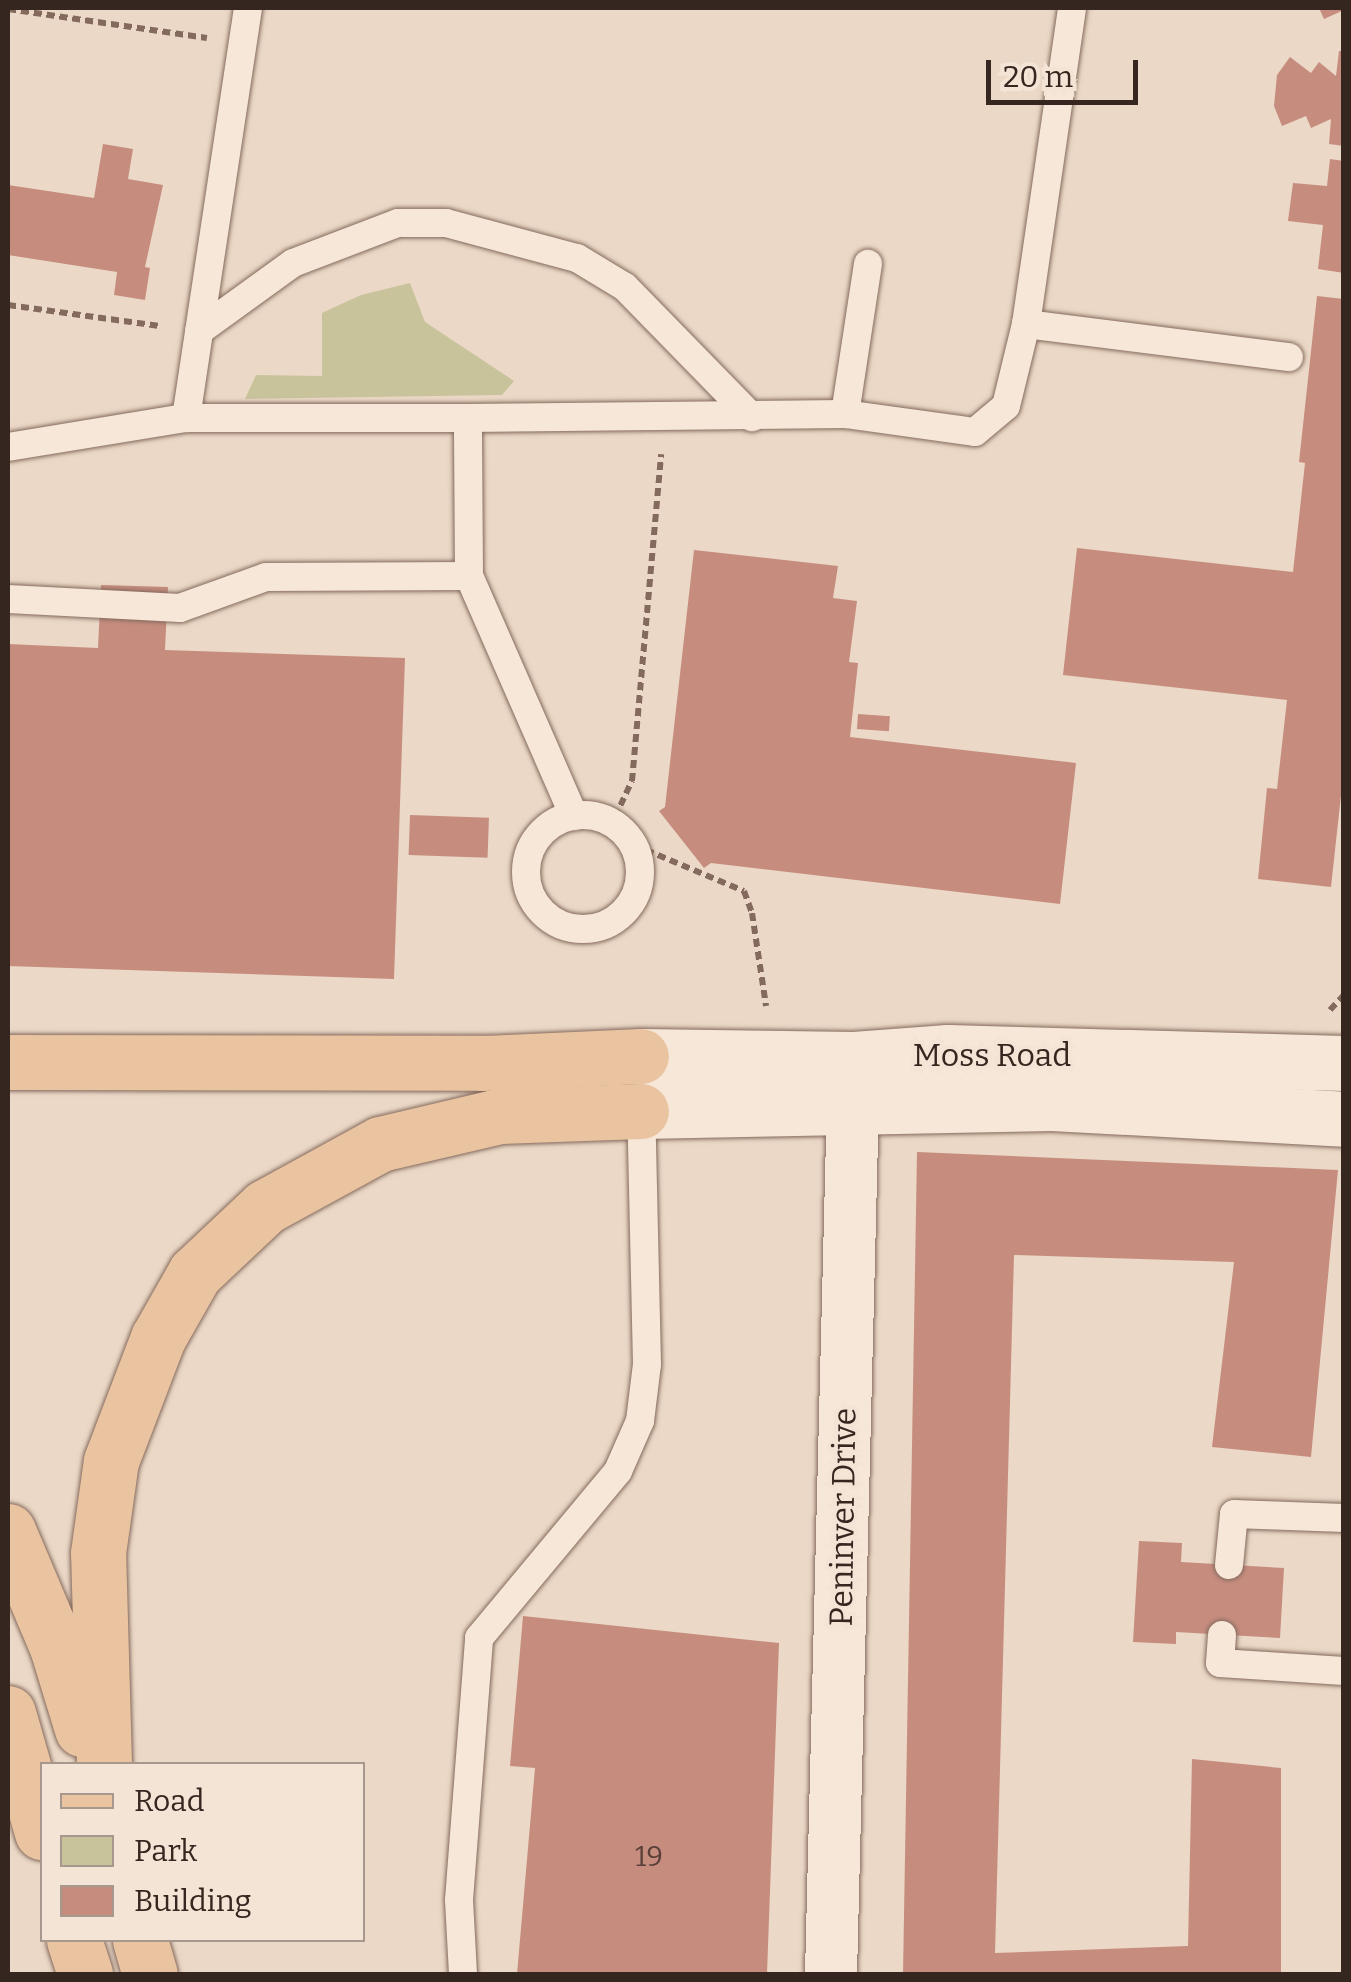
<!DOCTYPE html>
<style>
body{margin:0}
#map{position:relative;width:1351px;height:1982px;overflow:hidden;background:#ebd8c6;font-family:Bitter,serif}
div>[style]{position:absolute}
.green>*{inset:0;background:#c8c39b}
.building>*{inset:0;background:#c68d7f;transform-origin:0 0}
.path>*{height:6px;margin-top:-3px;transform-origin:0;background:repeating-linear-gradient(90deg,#846a5d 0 8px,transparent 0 13px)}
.roads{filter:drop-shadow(0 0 2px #846a5d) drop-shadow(0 0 2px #846a5d)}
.service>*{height:28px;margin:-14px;padding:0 14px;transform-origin:14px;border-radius:14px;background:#f6e7d8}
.service>.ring{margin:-14px;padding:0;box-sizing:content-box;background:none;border:28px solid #f6e7d8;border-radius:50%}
.minor>*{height:52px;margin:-26px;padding:0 26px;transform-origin:26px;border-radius:26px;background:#f6e7d8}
.tertiary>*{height:55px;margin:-27.5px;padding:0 27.5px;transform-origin:27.5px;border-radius:27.5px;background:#f6e7d8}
.primary>*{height:55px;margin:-27.5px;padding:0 27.5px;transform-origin:27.5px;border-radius:27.5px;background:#eac4a1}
span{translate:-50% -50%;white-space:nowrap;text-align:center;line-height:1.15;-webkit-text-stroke:8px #f3e4d5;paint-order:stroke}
.number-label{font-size:28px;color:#5a4038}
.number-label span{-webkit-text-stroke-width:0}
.street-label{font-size:32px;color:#362620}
.frame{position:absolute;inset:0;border:10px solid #362620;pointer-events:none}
.legend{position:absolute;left:40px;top:1762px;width:325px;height:180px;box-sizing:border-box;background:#f3e4d5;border:2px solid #a7988d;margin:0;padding:12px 18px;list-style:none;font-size:30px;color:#362620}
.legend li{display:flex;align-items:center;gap:20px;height:50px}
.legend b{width:50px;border:2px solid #a7988d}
.scale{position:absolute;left:986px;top:60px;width:152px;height:45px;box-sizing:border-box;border:5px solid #362620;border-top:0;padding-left:12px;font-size:30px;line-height:35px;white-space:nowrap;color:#362620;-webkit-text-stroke:8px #f3e4d5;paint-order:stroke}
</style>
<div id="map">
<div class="green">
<div style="clip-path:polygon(410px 283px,425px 322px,514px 381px,502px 395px,245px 399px,256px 375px,322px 376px,322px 313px,361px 295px)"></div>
</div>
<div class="building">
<div style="clip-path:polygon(1319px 8px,1344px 8px,1344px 10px,1324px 19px)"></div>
<div style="clip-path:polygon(1339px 51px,1344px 51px,1344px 146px,1329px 144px,1331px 119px,1311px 128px,1306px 116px,1282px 126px,1274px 106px,1277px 75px,1290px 57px,1311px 73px,1319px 62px,1336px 76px)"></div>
<div style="clip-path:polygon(103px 144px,133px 149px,128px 179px,163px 185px,145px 267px,150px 268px,145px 300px,114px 295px,117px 272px,8px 255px,8px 185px,94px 198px)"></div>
<div style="clip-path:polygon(1330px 159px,1344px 161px,1344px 273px,1318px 269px,1323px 225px,1288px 221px,1293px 183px,1327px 186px)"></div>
<div style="clip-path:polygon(1317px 296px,1344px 299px,1344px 768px,1331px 887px,1258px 879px,1267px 788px,1277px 789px,1287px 700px,1063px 675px,1077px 548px,1293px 572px,1305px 463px,1299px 462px)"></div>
<div style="clip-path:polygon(694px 550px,838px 566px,833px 598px,857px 601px,849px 662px,858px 663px,850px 737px,1076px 763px,1060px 904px,711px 863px,704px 868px,659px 811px,665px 807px)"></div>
<div style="clip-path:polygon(101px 585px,168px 587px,165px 650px,405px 658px,394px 979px,8px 966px,8px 644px,98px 648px)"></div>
<div style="left:858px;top:714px;width:32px;height:15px;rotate:4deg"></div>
<div style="left:410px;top:815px;width:79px;height:40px;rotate:2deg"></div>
<div style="clip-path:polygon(917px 1152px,1338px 1170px,1311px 1457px,1212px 1447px,1234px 1262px,1014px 1255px,995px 1953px,1188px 1946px,1192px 1759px,1281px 1768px,1281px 1974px,903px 1974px)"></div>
<div style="clip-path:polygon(1139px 1541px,1182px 1543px,1181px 1562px,1284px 1568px,1280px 1638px,1176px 1632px,1176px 1644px,1133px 1642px)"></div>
<div style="clip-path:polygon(523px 1616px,779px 1643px,767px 1974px,517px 1974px,535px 1768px,510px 1766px)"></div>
</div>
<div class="path">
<div style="left:8px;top:9px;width:201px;rotate:8.3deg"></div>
<div style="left:8px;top:305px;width:153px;rotate:7.9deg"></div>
<div style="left:615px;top:817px;width:40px;rotate:-65deg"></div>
<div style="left:632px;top:781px;width:328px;rotate:-84.9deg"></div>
<div style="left:634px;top:845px;width:119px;rotate:22.7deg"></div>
<div style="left:744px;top:891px;width:23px;rotate:70deg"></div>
<div style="left:752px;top:913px;width:94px;rotate:81.4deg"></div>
<div style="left:1330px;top:1010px;width:21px;rotate:-47deg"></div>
</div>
<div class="roads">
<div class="service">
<div style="left:1026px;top:324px;width:265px;rotate:7.2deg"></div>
<div style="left:199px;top:331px;width:116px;rotate:-35.9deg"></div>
<div style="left:293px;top:263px;width:112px;rotate:-20.9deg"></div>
<div style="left:398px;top:223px;width:48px"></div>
<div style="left:446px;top:223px;width:136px;rotate:15deg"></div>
<div style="left:577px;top:258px;width:56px;rotate:31.1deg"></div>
<div style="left:625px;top:287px;width:182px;rotate:45.7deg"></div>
<div style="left:845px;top:414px;width:152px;rotate:-81.3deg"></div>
<div style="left:186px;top:418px;width:415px;rotate:-81.4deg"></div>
<div style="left:8px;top:447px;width:180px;rotate:-9.3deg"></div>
<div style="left:186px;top:418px;width:282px"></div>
<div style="left:8px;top:599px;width:172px;rotate:3deg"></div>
<div style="left:180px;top:608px;width:91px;rotate:-19.8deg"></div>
<div style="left:266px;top:577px;width:203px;rotate:-0.3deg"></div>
<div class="ring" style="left:526px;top:815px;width:86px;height:86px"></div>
<div style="left:574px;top:816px;width:262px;rotate:-113.6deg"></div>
<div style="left:469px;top:576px;width:158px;rotate:-90.4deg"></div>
<div style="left:468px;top:418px;width:377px;rotate:-0.6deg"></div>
<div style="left:845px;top:414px;width:131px;rotate:7.9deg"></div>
<div style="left:975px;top:432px;width:40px;rotate:-40deg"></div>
<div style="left:1006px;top:406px;width:84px;rotate:-76.3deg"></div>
<div style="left:1026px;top:324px;width:319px;rotate:-81.7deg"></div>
<div style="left:1229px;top:1565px;width:51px;rotate:-84.4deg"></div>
<div style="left:1234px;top:1514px;width:110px;rotate:2.1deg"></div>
<div style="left:1222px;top:1635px;width:28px;rotate:94deg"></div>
<div style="left:1220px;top:1663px;width:124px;rotate:3.7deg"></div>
<div style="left:463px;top:1974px;width:74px;rotate:-93.1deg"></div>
<div style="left:459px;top:1900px;width:263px;rotate:-85.6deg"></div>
<div style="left:479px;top:1638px;width:217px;rotate:-50.2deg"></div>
<div style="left:618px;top:1471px;width:55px;rotate:-66.3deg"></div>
<div style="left:640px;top:1421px;width:57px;rotate:-83deg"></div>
<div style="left:647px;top:1364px;width:261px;rotate:-91.3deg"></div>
</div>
<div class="minor">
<div style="left:831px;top:1974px;width:913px;rotate:-88.56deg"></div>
</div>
<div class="tertiary">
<div style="left:641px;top:1056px;width:213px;rotate:0.8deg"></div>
<div style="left:854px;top:1059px;width:94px;rotate:-4.3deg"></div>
<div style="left:948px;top:1052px;width:396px;rotate:1.6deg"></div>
<div style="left:641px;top:1111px;width:411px;rotate:-1.1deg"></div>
<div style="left:1052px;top:1103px;width:292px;rotate:3.1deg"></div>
</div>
<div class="primary">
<div style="left:8px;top:1062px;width:474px;rotate:0.1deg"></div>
<div style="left:482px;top:1063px;width:159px;rotate:-2.5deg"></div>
<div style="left:8px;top:1531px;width:126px;rotate:67.1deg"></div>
<div style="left:57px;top:1647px;width:86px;rotate:73deg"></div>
<div style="left:8px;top:1713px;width:124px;rotate:74.1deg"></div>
<div style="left:104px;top:1764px;width:211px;rotate:-91.6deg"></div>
<div style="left:98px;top:1553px;width:93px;rotate:-82deg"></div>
<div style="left:111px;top:1461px;width:132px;rotate:-69.1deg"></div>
<div style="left:158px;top:1338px;width:75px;rotate:-60.4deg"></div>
<div style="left:195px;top:1273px;width:96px;rotate:-43.3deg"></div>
<div style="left:265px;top:1207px;width:131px;rotate:-28.7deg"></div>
<div style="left:380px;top:1144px;width:122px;rotate:-13.2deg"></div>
<div style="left:499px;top:1116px;width:142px;rotate:-2deg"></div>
<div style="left:74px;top:1940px;width:36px;rotate:72deg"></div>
<div style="left:140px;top:1940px;width:35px;rotate:74deg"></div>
</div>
</div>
<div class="number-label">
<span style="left:649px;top:1857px">19</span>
</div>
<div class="street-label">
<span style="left:992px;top:1055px">Moss Road</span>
<span style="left:843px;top:1517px;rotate:-89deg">Peninver Drive</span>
</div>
<div class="frame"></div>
<ul class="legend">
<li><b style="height:12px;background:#eac4a1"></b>Road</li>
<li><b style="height:28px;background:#c8c39b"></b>Park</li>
<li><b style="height:28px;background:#c68d7f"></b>Building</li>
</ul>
<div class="scale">20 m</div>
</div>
